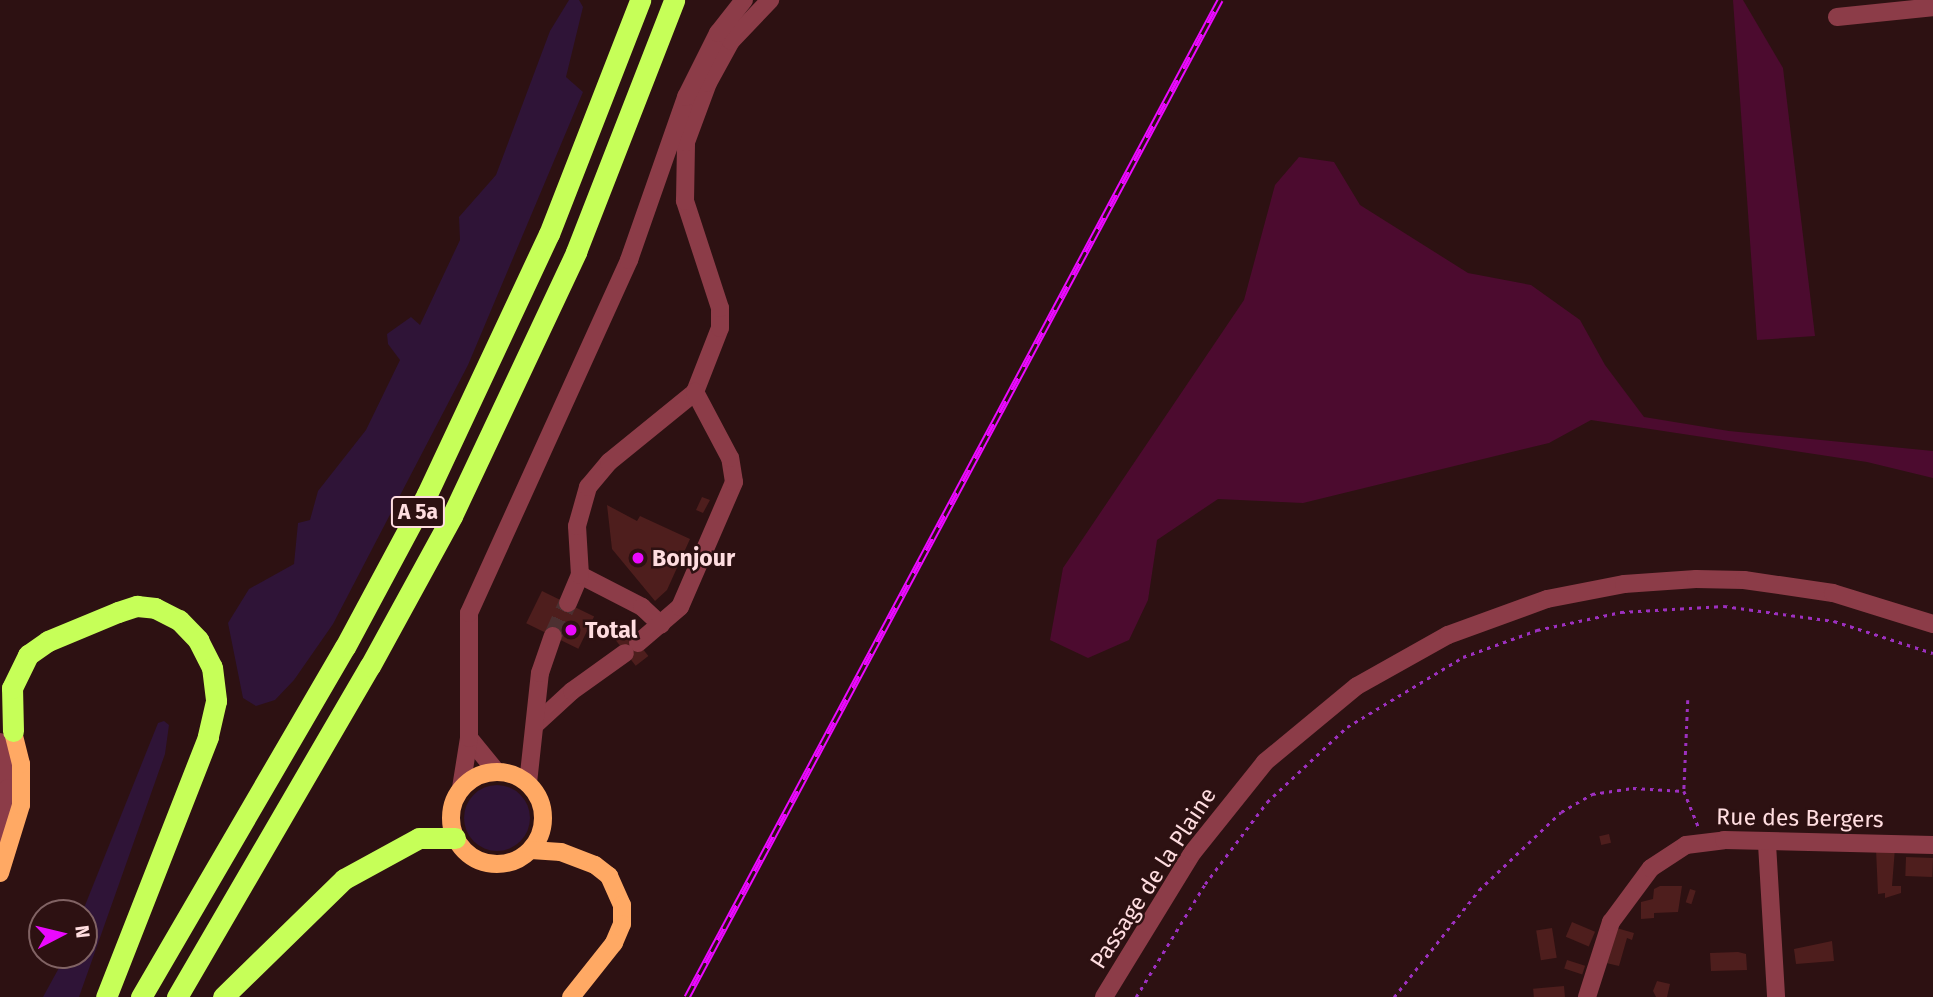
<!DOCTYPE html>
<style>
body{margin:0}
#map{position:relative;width:1933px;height:997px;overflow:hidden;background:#2d1112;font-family:"Fira Sans",sans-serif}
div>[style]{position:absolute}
.green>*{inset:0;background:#2f1437}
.round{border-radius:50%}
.water>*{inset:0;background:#4c0b2f}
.building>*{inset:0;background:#4e1e1d;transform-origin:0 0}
.minor-tunnel>*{height:18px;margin-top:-9px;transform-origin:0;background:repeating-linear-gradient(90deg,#4c3031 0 18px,transparent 0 27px)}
.path>*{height:2.5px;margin-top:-1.25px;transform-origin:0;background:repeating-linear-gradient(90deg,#9d30c0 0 3.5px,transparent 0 8.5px)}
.minor>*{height:18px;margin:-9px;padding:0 9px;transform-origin:9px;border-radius:9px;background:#8c3c48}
.major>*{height:18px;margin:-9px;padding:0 9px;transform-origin:9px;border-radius:9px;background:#ffa964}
.major>.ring{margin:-9px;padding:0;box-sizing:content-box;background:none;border:18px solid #ffa964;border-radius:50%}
.highway>*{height:21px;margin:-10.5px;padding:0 10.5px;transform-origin:10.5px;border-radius:10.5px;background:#c6ff58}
.rail>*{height:7px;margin-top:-3.5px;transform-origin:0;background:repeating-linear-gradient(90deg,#2d1112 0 13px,#eb09ff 0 26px);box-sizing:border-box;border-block:2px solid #eb09ff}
.dots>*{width:19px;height:19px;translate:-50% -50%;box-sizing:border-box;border:4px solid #2d1112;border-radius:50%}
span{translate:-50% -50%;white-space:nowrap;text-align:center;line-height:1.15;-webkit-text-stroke:5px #2d1112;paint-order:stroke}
.shield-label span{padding:2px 5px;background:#2d1112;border:2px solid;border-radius:5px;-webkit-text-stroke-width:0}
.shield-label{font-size:21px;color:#ffdde0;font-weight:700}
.poi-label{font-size:23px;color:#ffdde0;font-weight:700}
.left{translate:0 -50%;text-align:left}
.street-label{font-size:23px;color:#ffdde0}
.north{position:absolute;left:28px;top:899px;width:70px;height:70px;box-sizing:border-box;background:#2d1112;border:2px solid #816364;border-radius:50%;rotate:83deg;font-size:19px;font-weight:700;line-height:28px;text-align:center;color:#ffdde0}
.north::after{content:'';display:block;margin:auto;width:24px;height:32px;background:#eb09ff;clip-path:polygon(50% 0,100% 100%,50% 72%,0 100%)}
</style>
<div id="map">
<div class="green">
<div style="clip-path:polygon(569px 0,579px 0,583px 7px,566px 77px,583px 92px,468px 365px,333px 624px,294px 680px,275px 700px,256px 706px,243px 698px,228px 623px,249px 589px,294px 564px,298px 523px,310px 520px,318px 491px,366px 430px,400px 360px,388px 344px,387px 334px,411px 317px,420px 325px,460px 240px,459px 217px,496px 175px,550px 31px)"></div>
<div style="clip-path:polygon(164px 721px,169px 725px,165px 754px,79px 997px,43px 997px,66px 955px,84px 955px,82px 913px,158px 723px)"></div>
<div class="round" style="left:464px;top:785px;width:66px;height:66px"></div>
</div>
<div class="water">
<div style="clip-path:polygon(1733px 0,1743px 0,1783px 68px,1815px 336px,1757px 340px)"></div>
<div style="clip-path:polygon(1299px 157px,1334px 162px,1360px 205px,1468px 273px,1531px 285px,1580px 320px,1605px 365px,1644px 417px,1729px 431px,1933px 451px,1933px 478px,1867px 462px,1591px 420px,1549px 443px,1303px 503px,1218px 499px,1157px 540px,1148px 600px,1129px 640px,1088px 658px,1050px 640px,1063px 568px,1244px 300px,1275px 185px)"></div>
</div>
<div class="building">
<div style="clip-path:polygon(702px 497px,710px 500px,703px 513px,696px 510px)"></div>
<div style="clip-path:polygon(607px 505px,637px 521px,640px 516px,690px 539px,667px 590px,655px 601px,612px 549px)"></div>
<div style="left:542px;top:591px;width:58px;height:36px;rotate:26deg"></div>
<div style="left:628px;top:630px;width:33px;height:16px;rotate:52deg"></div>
<div style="left:1609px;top:834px;width:9px;height:10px;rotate:77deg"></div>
<div style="clip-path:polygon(1895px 848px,1892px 886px,1901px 886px,1901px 893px,1885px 898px,1885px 893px,1878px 894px,1876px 849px)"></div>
<div style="left:1906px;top:857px;width:27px;height:19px;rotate:2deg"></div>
<div style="clip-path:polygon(1660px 886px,1682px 886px,1678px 912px,1654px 913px,1654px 918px,1641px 919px,1641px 902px,1653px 899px,1654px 889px)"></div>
<div style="left:1690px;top:889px;width:6px;height:14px;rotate:18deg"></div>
<div style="left:1572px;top:922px;width:25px;height:16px;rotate:23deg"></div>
<div style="clip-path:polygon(1613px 927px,1634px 933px,1632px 940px,1627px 938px,1619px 966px,1602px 962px)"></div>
<div style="left:1552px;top:928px;width:30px;height:16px;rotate:81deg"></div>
<div style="clip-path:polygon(1832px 941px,1834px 961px,1796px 964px,1794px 949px)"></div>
<div style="clip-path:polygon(1738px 952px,1746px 954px,1747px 970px,1711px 971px,1710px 953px)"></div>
<div style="left:1567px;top:960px;width:19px;height:9px;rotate:18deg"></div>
<div style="clip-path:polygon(1657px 981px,1670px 984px,1667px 997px,1656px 997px,1653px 991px)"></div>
<div style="left:1564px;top:986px;width:11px;height:31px;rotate:85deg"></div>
</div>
<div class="minor-tunnel">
<div style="left:553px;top:636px;width:36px;rotate:-66deg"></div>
</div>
<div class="path">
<div style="left:1688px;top:700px;width:91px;rotate:92.5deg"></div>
<div style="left:1684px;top:791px;width:40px;rotate:68deg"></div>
<div style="left:1136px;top:997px;width:132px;rotate:-58.6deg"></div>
<div style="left:1205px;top:884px;width:103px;rotate:-52.9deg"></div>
<div style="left:1267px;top:802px;width:110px;rotate:-43.2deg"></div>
<div style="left:1347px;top:727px;width:135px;rotate:-31.1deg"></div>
<div style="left:1463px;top:657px;width:79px;rotate:-20deg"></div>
<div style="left:1537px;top:630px;width:86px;rotate:-12.1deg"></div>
<div style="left:1621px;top:612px;width:103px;rotate:-3.3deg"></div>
<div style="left:1724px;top:606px;width:111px;rotate:7.8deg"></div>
<div style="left:1834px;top:621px;width:104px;rotate:17.9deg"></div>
<div style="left:1394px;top:997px;width:137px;rotate:-51.5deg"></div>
<div style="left:1479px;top:890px;width:113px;rotate:-43.6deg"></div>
<div style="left:1561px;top:812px;width:36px;rotate:-30deg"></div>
<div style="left:1592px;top:794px;width:41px;rotate:-8.3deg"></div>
<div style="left:1633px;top:788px;width:51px;rotate:3.4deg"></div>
</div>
<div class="minor">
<div style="left:1837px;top:17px;width:97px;rotate:-5.9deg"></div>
<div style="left:580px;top:575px;width:70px;rotate:27.3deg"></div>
<div style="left:642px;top:607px;width:26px;rotate:43deg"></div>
<div style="left:568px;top:603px;width:30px;rotate:-67deg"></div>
<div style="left:580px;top:575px;width:49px;rotate:-93.5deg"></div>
<div style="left:577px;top:526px;width:41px;rotate:-74.2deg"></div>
<div style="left:588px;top:487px;width:33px;rotate:-50deg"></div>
<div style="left:609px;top:462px;width:111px;rotate:-39.1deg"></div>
<div style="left:695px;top:392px;width:69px;rotate:-68.7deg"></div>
<div style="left:720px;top:328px;width:20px;rotate:-90deg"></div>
<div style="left:720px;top:308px;width:113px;rotate:-108.1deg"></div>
<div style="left:685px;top:201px;width:59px;rotate:-89deg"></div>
<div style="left:686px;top:142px;width:63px;rotate:-69.6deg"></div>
<div style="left:708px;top:83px;width:48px;rotate:-61.3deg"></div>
<div style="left:731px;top:41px;width:57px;rotate:-46.4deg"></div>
<div style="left:638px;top:643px;width:55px;rotate:-40.6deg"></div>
<div style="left:680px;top:607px;width:136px;rotate:-66.6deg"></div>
<div style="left:734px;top:482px;width:24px;rotate:-99deg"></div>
<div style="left:730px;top:458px;width:75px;rotate:-117.9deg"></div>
<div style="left:535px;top:725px;width:50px;rotate:-42.6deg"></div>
<div style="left:572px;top:691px;width:65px;rotate:-35.6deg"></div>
<div style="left:469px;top:738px;width:43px;rotate:50.7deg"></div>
<div style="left:0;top:742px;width:47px;rotate:80.1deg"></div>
<div style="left:8px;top:788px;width:55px;rotate:98.4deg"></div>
<div style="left:528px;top:783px;width:111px;rotate:-83.8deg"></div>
<div style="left:540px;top:673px;width:39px;rotate:-71deg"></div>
<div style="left:461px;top:788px;width:51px;rotate:-80.9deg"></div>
<div style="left:469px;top:738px;width:125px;rotate:-90deg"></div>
<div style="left:469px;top:613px;width:388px;rotate:-65.6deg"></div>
<div style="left:629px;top:260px;width:173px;rotate:-70.7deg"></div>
<div style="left:686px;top:97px;width:72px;rotate:-63.4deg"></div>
<div style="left:718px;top:33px;width:42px;rotate:-51.8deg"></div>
<div style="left:1767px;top:844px;width:153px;rotate:86.6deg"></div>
<div style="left:1104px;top:997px;width:170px;rotate:-58.5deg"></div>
<div style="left:1193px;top:852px;width:115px;rotate:-51.3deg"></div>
<div style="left:1265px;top:762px;width:119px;rotate:-39.6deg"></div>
<div style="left:1357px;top:686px;width:104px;rotate:-29.3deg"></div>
<div style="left:1448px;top:635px;width:105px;rotate:-20deg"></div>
<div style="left:1547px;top:599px;width:78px;rotate:-11deg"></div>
<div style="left:1624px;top:584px;width:72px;rotate:-4deg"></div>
<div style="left:1696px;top:579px;width:48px;rotate:1.2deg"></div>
<div style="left:1744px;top:580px;width:90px;rotate:8.3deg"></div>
<div style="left:1833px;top:593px;width:105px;rotate:17.2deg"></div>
<div style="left:1587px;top:997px;width:79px;rotate:-72.3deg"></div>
<div style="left:1611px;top:922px;width:67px;rotate:-53.5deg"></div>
<div style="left:1651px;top:868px;width:42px;rotate:-33.3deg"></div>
<div style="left:1686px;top:845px;width:38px;rotate:-7deg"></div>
<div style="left:1724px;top:840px;width:209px;rotate:1.4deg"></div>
</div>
<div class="major">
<div class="ring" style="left:451px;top:772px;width:74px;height:74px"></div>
<div style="left:531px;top:850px;width:30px;rotate:4deg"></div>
<div style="left:561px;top:852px;width:36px;rotate:21deg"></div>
<div style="left:595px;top:865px;width:18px;rotate:38deg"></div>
<div style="left:609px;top:876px;width:32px;rotate:66deg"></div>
<div style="left:622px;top:905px;width:19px;rotate:90deg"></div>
<div style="left:622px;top:924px;width:21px;rotate:113deg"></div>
<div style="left:614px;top:943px;width:69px;rotate:128.5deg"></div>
<div style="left:0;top:873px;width:71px;rotate:-72.8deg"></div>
<div style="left:21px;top:805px;width:41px;rotate:-90deg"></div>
<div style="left:21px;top:764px;width:34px;rotate:-104deg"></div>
</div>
<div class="highway">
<div style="left:13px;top:731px;width:43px;rotate:-91.3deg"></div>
<div style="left:12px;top:688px;width:37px;rotate:-64deg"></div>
<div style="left:28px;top:655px;width:24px;rotate:-35deg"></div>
<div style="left:48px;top:641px;width:76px;rotate:-22.5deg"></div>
<div style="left:118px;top:612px;width:20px;rotate:-18deg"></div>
<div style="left:137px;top:606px;width:18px;rotate:6deg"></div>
<div style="left:155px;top:608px;width:27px;rotate:27deg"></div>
<div style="left:179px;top:620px;width:28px;rotate:46deg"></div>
<div style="left:198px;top:640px;width:30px;rotate:63deg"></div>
<div style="left:212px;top:667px;width:34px;rotate:83deg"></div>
<div style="left:216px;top:701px;width:37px;rotate:103deg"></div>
<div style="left:208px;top:737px;width:279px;rotate:111.4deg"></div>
<div style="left:141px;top:997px;width:405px;rotate:-59.8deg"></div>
<div style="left:345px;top:647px;width:174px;rotate:-61.8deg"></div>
<div style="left:427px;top:494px;width:287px;rotate:-64.9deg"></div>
<div style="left:549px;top:234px;width:251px;rotate:-68.7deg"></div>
<div style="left:177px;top:997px;width:383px;rotate:-59.8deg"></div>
<div style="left:370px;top:666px;width:171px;rotate:-61.3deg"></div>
<div style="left:452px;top:516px;width:292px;rotate:-64.8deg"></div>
<div style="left:576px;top:252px;width:270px;rotate:-68.7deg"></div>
<div style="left:223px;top:997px;width:169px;rotate:-44.3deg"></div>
<div style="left:344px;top:879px;width:85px;rotate:-28.7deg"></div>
<div style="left:419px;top:838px;width:36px"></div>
</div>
<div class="rail">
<div style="left:687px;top:997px;width:1131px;rotate:-61.87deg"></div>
</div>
<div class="dots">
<div style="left:638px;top:558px;background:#eb09ff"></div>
<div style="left:571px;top:630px;background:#eb09ff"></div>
</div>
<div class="shield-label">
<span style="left:418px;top:512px">A 5a</span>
</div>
<div class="poi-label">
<span class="left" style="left:652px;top:558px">Bonjour</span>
<span class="left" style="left:585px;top:630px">Total</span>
</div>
<div class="street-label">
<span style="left:1800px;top:818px;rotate:1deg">Rue des Bergers</span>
<span style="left:1153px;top:878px;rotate:-57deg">Passage de la Plaine</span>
</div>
<div class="north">N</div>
</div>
